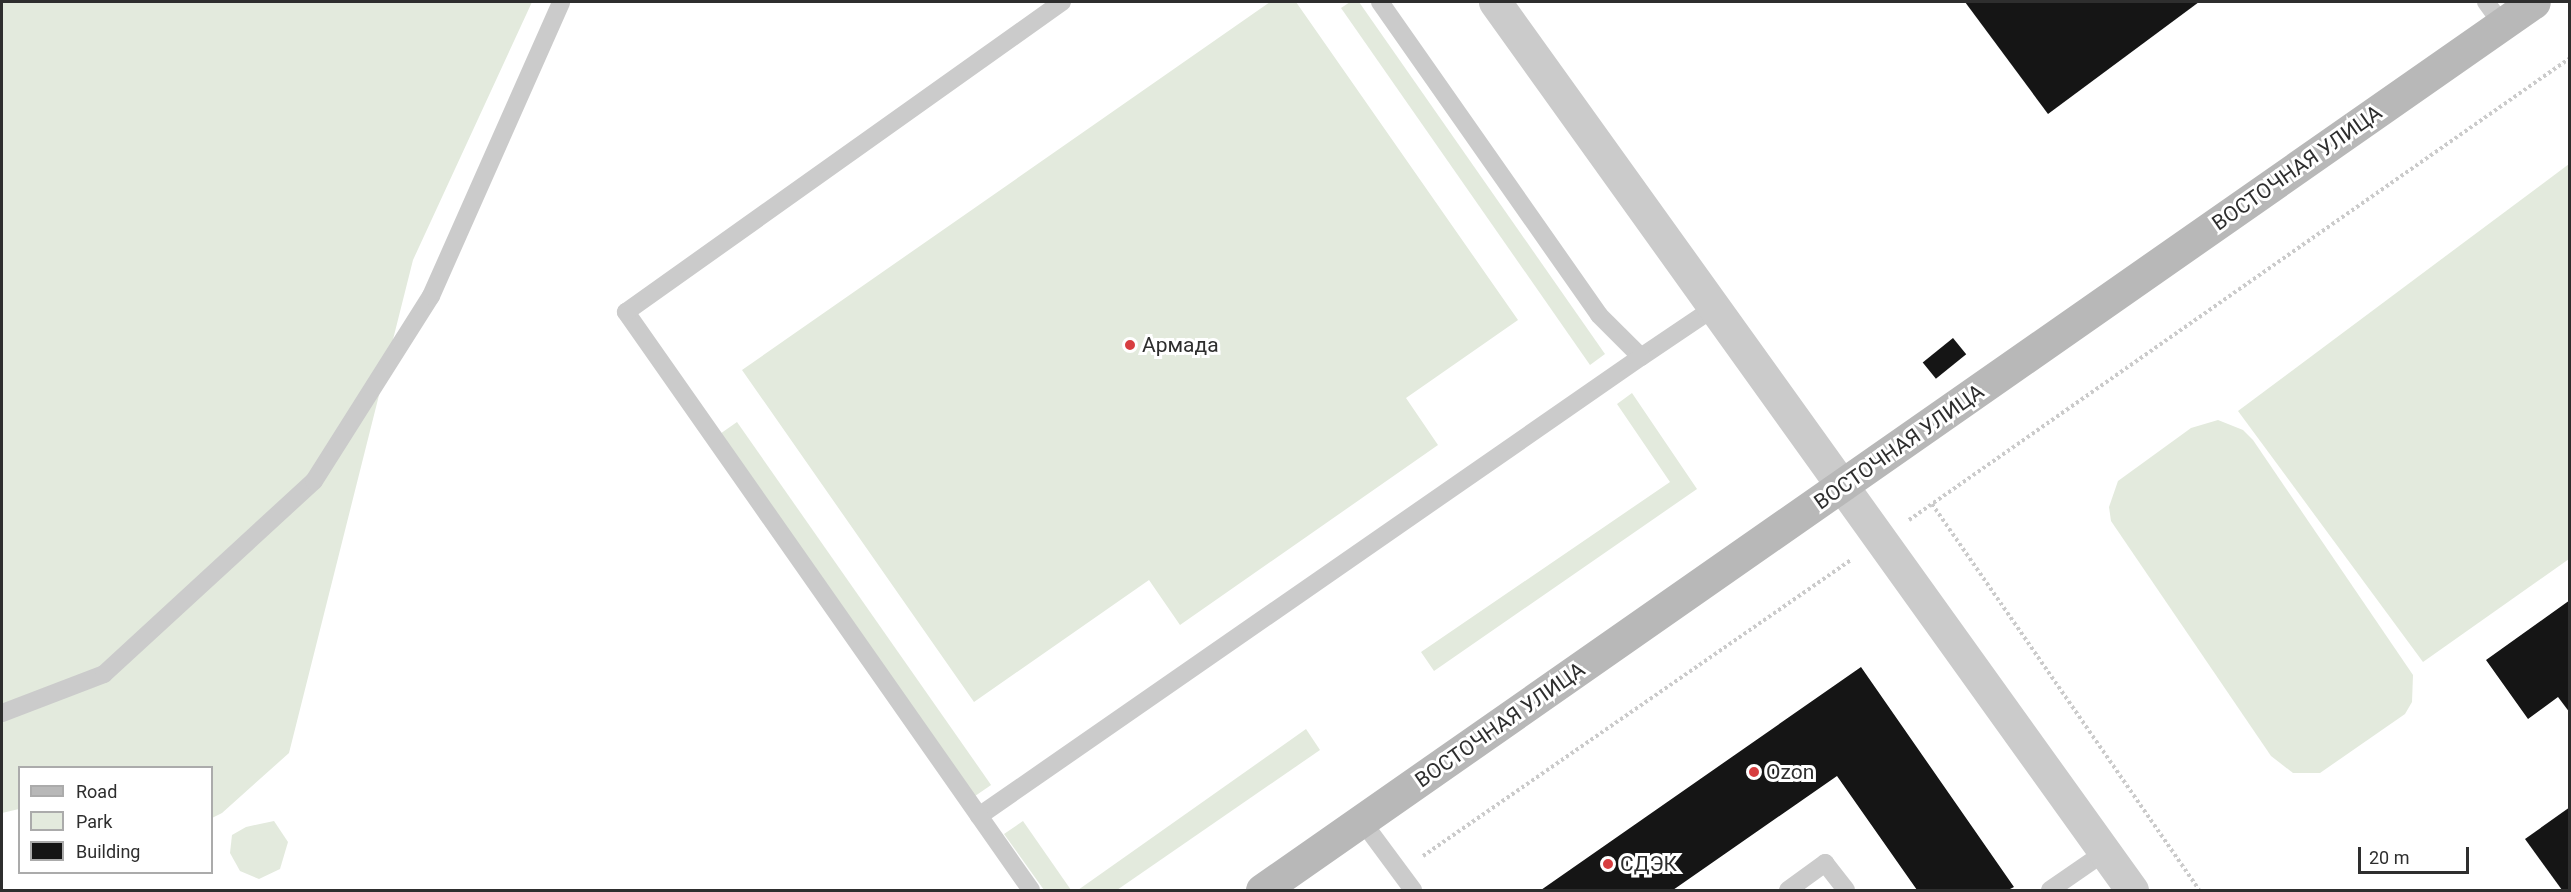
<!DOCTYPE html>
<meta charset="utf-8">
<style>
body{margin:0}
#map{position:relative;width:2571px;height:892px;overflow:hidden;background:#fff;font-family:Roboto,sans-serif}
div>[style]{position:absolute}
.green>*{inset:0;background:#e3eadd;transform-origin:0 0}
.building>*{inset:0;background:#151515;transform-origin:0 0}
.path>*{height:4px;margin-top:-2px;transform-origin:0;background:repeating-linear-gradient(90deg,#cbcbcb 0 3px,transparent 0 6px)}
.service>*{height:18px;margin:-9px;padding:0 9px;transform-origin:9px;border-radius:9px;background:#cbcbcb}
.minor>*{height:33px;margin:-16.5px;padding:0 16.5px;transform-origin:16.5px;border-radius:16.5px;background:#cbcbcb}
.secondary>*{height:33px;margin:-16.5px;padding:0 16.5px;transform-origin:16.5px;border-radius:16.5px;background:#b8b8b8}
.dots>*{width:16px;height:16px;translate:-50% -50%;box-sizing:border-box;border:3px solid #fff;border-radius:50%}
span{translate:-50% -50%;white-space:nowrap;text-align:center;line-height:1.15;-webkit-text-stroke:6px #fff;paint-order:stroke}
.street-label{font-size:21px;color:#2e2e2e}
.poi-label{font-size:21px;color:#2e2e2e}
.left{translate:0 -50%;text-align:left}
.frame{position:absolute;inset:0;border:3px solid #2e2e2e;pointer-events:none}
.legend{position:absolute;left:18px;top:766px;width:195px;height:108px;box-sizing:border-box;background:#fff;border:2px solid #ababab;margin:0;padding:8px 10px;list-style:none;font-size:18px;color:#2e2e2e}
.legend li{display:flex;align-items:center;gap:12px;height:30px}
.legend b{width:30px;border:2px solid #ababab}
.scale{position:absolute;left:2358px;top:847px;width:111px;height:27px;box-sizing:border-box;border:3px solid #2e2e2e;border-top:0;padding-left:8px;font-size:18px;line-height:21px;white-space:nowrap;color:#2e2e2e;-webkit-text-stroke:4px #fff;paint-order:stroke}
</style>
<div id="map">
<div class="green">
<div style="clip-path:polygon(2px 2px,532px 2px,413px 260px,289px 753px,222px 813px,212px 818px,212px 768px,20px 768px,19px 809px,2px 813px)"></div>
<div style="clip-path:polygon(1270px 2px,1296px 2px,1518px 320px,1406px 398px,1438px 445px,1180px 625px,1149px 580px,974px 702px,742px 370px)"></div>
<div style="clip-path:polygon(1350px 2px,1359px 2px,1605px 354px,1590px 365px,1341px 8px)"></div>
<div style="clip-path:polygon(2569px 164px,2569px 559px,2423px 662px,2238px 411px)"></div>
<div style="clip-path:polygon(1632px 393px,1697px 489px,1434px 671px,1421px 652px,1670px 482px,1617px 404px)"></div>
<div style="clip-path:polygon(2218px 420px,2243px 430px,2253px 440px,2413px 675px,2412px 702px,2405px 714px,2320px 773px,2293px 773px,2271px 756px,2111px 521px,2109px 507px,2118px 481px,2191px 428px)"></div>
<div style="left:737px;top:422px;width:443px;height:20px;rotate:55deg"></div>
<div style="clip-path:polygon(1306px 729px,1320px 750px,1117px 890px,1078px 890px)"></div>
<div style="clip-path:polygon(274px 821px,288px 842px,280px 869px,259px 879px,240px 871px,230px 853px,232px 835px,246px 827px)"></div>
<div style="clip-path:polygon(1023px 821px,1071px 890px,1044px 890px,1004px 834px)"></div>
</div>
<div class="building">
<div style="clip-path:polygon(1965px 2px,2199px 2px,2048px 114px)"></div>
<div style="left:1953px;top:338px;width:21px;height:39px;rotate:51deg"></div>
<div style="clip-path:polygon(2570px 600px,2570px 713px,2558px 697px,2528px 719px,2486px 660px)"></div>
<div style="clip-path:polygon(1861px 667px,2014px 887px,2008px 890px,1917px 890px,1837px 776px,1673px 890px,1541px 890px)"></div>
<div style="clip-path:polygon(2570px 807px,2570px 890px,2562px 890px,2525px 839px)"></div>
</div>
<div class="path">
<div style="left:1932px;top:504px;width:469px;rotate:55.3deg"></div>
<div style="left:1909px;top:520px;width:806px;rotate:-34.95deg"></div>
<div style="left:1423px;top:856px;width:520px;rotate:-34.67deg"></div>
</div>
<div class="service">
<div style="left:1380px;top:2px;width:382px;rotate:55deg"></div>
<div style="left:1599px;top:315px;width:59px;rotate:45deg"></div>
<div style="left:1641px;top:357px;width:89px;rotate:-34deg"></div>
<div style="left:2486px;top:2px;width:27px;rotate:54deg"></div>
<div style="left:2px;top:713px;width:109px;rotate:-20.9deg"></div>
<div style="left:104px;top:674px;width:285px;rotate:-42.6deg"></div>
<div style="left:314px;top:481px;width:219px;rotate:-57.7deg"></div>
<div style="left:431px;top:296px;width:321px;rotate:-66.1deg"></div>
<div style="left:979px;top:816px;width:806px;rotate:-34.74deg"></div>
<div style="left:1362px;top:821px;width:86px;rotate:53.5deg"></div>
<div style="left:1031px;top:890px;width:706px;rotate:-125.02deg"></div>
<div style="left:626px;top:312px;width:535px;rotate:-35.41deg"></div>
<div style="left:1788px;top:890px;width:46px;rotate:-36.1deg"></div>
<div style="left:1825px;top:863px;width:34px;rotate:52deg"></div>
<div style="left:2050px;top:890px;width:67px;rotate:-34.6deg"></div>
</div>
<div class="minor">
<div style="left:1495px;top:2px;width:1093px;rotate:54.35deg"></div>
</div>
<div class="secondary">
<div style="left:1262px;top:890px;width:1551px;rotate:-34.92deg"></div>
</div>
<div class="dots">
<div style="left:1130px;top:345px;background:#d73e40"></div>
<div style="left:1754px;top:772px;background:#d73e40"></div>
<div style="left:1608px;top:864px;background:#d73e40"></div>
</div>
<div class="street-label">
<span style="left:2297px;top:168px;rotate:-35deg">ВОСТОЧНАЯ УЛИЦА</span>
<span style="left:1899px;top:447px;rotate:-35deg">ВОСТОЧНАЯ УЛИЦА</span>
<span style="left:1500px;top:725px;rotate:-35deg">ВОСТОЧНАЯ УЛИЦА</span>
</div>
<div class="poi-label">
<span class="left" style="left:1142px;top:345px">Армада</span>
<span class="left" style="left:1766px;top:772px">Ozon</span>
<span class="left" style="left:1620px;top:864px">СДЭК</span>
</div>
<div class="frame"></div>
<ul class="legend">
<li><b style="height:8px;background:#b8b8b8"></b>Road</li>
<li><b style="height:16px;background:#e3eadd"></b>Park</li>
<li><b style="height:16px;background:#151515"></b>Building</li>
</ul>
<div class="scale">20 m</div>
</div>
